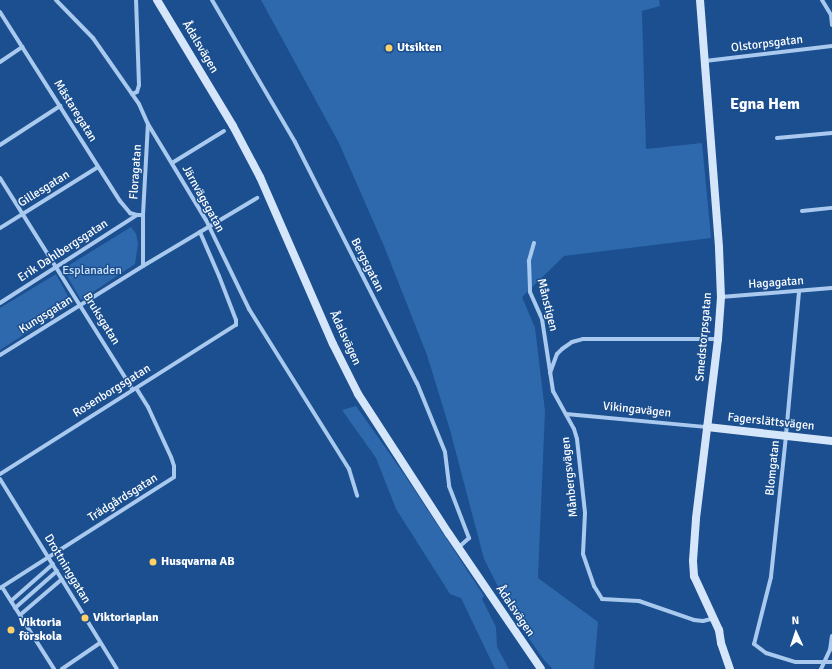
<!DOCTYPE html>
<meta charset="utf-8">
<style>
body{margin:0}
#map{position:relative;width:832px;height:669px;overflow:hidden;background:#1b4f8f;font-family:Signika,sans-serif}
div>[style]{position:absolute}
.green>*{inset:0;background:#2e69ad}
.street>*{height:4px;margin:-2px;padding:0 2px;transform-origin:2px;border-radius:2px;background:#a9c9ee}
.secondary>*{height:8px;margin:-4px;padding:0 4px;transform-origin:4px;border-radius:4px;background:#d6e6fa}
.dots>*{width:11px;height:11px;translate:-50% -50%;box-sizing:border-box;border:2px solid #1b4f8f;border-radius:50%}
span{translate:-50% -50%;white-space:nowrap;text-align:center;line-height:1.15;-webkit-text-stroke:3px #1b4f8f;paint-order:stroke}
.street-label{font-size:12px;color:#fff}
.poi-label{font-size:12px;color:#fff;font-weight:700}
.left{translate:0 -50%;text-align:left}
.park-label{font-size:12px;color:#cfe3fa}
.district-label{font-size:16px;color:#fff;font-weight:700}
.north{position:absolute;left:776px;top:613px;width:40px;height:40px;-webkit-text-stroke:3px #1b4f8f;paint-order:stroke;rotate:357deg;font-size:11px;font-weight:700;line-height:16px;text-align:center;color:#fff}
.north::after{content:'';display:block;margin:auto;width:14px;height:18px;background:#fff;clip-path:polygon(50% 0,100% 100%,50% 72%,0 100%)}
</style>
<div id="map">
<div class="green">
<div style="clip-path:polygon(261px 0,659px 0,660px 6px,642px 11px,646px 149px,702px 143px,711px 238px,564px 256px,522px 297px,535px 328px,545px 411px,538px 578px,598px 622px,594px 669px,553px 669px,544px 660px,513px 616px,484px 559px,450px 430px,427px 355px,384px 246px,339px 143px)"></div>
<div style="clip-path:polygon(131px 227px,136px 234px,138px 243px,135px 264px,81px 300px,63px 269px)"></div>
<div style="clip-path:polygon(56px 274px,72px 304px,0 350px,0 308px)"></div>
<div style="clip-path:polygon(356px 406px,406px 477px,484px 596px,482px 599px,496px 627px,497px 647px,509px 669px,495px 669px,461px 598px,450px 594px,396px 509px,376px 458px,342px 410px)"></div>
</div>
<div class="street">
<div style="left:56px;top:0;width:53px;rotate:45.8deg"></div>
<div style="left:93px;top:38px;width:80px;rotate:55.1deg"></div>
<div style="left:139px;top:104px;width:22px;rotate:66deg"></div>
<div style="left:148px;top:124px;width:112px;rotate:58.9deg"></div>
<div style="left:206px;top:220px;width:99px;rotate:64.2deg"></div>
<div style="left:249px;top:309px;width:189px;rotate:58deg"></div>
<div style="left:349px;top:469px;width:28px;rotate:73deg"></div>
<div style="left:212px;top:0;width:164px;rotate:59.7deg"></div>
<div style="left:295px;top:142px;width:270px;rotate:63.2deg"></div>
<div style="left:417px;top:383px;width:74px;rotate:67.9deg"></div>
<div style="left:445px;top:452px;width:34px;rotate:83deg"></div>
<div style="left:449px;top:486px;width:56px;rotate:69deg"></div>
<div style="left:469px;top:538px;width:13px;rotate:138deg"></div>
<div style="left:822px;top:0;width:17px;rotate:59deg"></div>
<div style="left:831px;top:15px;width:10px;rotate:84deg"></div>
<div style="left:0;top:12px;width:224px;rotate:57.6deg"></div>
<div style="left:120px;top:201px;width:16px;rotate:50deg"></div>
<div style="left:130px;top:213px;width:7px;rotate:16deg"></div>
<div style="left:137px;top:215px;width:6px"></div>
<div style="left:143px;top:215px;width:91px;rotate:-86.9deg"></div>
<div style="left:705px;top:61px;width:128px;rotate:-6.7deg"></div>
<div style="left:0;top:62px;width:27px;rotate:-34deg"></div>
<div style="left:132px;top:94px;width:5px;rotate:-22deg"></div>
<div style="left:137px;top:92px;width:7px;rotate:-74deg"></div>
<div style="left:139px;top:85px;width:85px;rotate:-92deg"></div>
<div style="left:777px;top:138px;width:55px;rotate:-5.2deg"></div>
<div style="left:0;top:145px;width:72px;rotate:-33deg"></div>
<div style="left:172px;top:163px;width:61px;rotate:-31.6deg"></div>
<div style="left:0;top:178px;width:250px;rotate:57.9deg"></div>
<div style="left:802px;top:211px;width:30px;rotate:-6deg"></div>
<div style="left:0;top:228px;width:115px;rotate:-31.9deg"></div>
<div style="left:534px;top:243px;width:19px;rotate:106deg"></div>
<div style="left:529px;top:261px;width:31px;rotate:88deg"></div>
<div style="left:530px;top:292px;width:30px;rotate:66deg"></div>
<div style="left:542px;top:319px;width:73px;rotate:81.3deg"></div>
<div style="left:553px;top:391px;width:43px;rotate:61.1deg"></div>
<div style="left:574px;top:429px;width:10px;rotate:73deg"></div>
<div style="left:577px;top:439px;width:74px;rotate:83.8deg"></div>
<div style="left:585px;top:513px;width:41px;rotate:92.8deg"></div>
<div style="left:583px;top:554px;width:34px;rotate:71deg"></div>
<div style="left:594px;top:586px;width:15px;rotate:58deg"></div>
<div style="left:602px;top:599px;width:37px;rotate:3deg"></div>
<div style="left:639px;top:601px;width:58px;rotate:19.1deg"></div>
<div style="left:694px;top:620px;width:9px;rotate:6deg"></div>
<div style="left:703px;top:621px;width:12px;rotate:-14deg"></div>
<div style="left:143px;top:266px;width:133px;rotate:-30.8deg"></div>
<div style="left:799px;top:292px;width:145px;rotate:95.2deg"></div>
<div style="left:786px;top:436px;width:142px;rotate:96.1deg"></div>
<div style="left:771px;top:577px;width:69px;rotate:104.2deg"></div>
<div style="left:754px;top:644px;width:15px;rotate:37deg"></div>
<div style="left:766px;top:653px;width:31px;rotate:17deg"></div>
<div style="left:796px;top:662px;width:36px"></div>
<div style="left:721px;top:297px;width:111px;rotate:-4.6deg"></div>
<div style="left:0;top:303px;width:163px;rotate:-32.7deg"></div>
<div style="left:0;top:355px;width:168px;rotate:-31.9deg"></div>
<div style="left:143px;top:266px;width:51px;rotate:-90deg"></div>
<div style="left:550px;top:373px;width:20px;rotate:-70deg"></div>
<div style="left:557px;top:354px;width:7px;rotate:-45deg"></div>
<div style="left:562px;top:349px;width:12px;rotate:-35deg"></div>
<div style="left:572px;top:342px;width:11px;rotate:-15deg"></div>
<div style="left:583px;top:339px;width:135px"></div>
<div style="left:566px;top:414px;width:142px;rotate:5.3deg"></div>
<div style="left:0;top:474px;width:279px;rotate:-32.3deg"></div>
<div style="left:236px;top:325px;width:5px;rotate:-90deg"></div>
<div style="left:236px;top:320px;width:47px;rotate:-111.1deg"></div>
<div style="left:219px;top:276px;width:48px;rotate:-113.4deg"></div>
<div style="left:0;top:479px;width:223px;rotate:58.4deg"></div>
<div style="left:2px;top:587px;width:97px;rotate:57.6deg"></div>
<div style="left:0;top:588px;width:206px;rotate:-32.5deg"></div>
<div style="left:174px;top:477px;width:11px;rotate:-90deg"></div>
<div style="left:174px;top:466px;width:9px;rotate:-108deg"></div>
<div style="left:171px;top:457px;width:55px;rotate:-114.7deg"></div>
<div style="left:148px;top:407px;width:22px;rotate:-122deg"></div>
<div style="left:11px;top:601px;width:56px;rotate:-41.4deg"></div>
<div style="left:15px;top:608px;width:56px;rotate:-41.4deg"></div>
<div style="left:20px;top:615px;width:55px;rotate:-40.6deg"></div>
<div style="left:62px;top:669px;width:46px;rotate:-34.4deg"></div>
<div style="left:821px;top:669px;width:21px;rotate:-65deg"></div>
<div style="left:830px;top:650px;width:14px;rotate:-82deg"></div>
</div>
<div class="secondary">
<div style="left:157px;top:0;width:147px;rotate:58.9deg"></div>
<div style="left:233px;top:126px;width:58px;rotate:62.1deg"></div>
<div style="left:260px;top:177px;width:182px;rotate:66.4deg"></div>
<div style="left:333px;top:344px;width:56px;rotate:63.4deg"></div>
<div style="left:358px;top:394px;width:167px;rotate:57deg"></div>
<div style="left:449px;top:534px;width:163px;rotate:55.7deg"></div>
<div style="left:700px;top:0;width:249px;rotate:85.6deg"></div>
<div style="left:719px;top:248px;width:49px;rotate:87.7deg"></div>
<div style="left:721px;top:297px;width:42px;rotate:94.1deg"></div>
<div style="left:718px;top:339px;width:181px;rotate:97deg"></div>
<div style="left:696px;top:519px;width:42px;rotate:94.1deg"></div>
<div style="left:693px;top:561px;width:15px;rotate:86deg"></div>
<div style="left:694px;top:576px;width:60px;rotate:65.2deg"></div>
<div style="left:719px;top:630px;width:13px;rotate:81deg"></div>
<div style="left:721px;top:643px;width:28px;rotate:71deg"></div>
<div style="left:707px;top:427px;width:126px;rotate:6.4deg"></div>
</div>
<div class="dots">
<div style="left:389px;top:48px;background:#ffd166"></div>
<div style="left:153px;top:562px;background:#ffd166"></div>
<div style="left:85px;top:618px;background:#ffd166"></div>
<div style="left:11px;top:630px;background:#ffd166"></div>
</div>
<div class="street-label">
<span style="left:767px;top:44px;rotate:-7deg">Olstorpsgatan</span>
<span style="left:200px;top:47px;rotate:59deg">Ådalsvägen</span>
<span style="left:75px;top:111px;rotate:58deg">Mästaregatan</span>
<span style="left:136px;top:172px;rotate:-86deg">Floragatan</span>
<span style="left:44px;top:189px;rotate:-32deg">Gillesgatan</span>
<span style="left:203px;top:199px;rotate:61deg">Järnvägsgatan</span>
<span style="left:63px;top:251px;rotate:-33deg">Erik Dahlbergsgatan</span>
<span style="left:367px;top:265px;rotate:63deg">Bergsgatan</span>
<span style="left:776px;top:283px;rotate:-4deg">Hagagatan</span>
<span style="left:547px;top:305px;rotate:76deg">Månstigen</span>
<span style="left:46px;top:315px;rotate:-32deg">Kungsgatan</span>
<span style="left:101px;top:319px;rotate:58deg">Bruksgatan</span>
<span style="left:704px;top:337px;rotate:-85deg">Smedstorpsgatan</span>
<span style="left:345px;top:338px;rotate:65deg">Ådalsvägen</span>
<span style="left:112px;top:391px;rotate:-32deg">Rosenborgsgatan</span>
<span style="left:637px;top:410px;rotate:6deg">Vikingavägen</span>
<span style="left:771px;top:422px;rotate:6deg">Fagerslättsvägen</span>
<span style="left:773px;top:468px;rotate:-84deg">Blomgatan</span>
<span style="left:570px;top:477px;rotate:-96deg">Månbergsvägen</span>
<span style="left:123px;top:498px;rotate:-32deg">Trädgårdsgatan</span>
<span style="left:67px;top:569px;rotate:59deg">Drottninggatan</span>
<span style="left:515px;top:611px;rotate:56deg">Ådalsvägen</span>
</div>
<div class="poi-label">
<span class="left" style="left:397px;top:48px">Utsikten</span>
<span class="left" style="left:161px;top:562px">Husqvarna AB</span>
<span class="left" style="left:93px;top:618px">Viktoriaplan</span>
<span class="left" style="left:19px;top:630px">Viktoria<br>förskola</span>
</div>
<div class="park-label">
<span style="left:92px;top:271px">Esplanaden</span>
</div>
<div class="district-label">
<span style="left:765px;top:104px">Egna Hem</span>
</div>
<div class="north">N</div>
</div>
